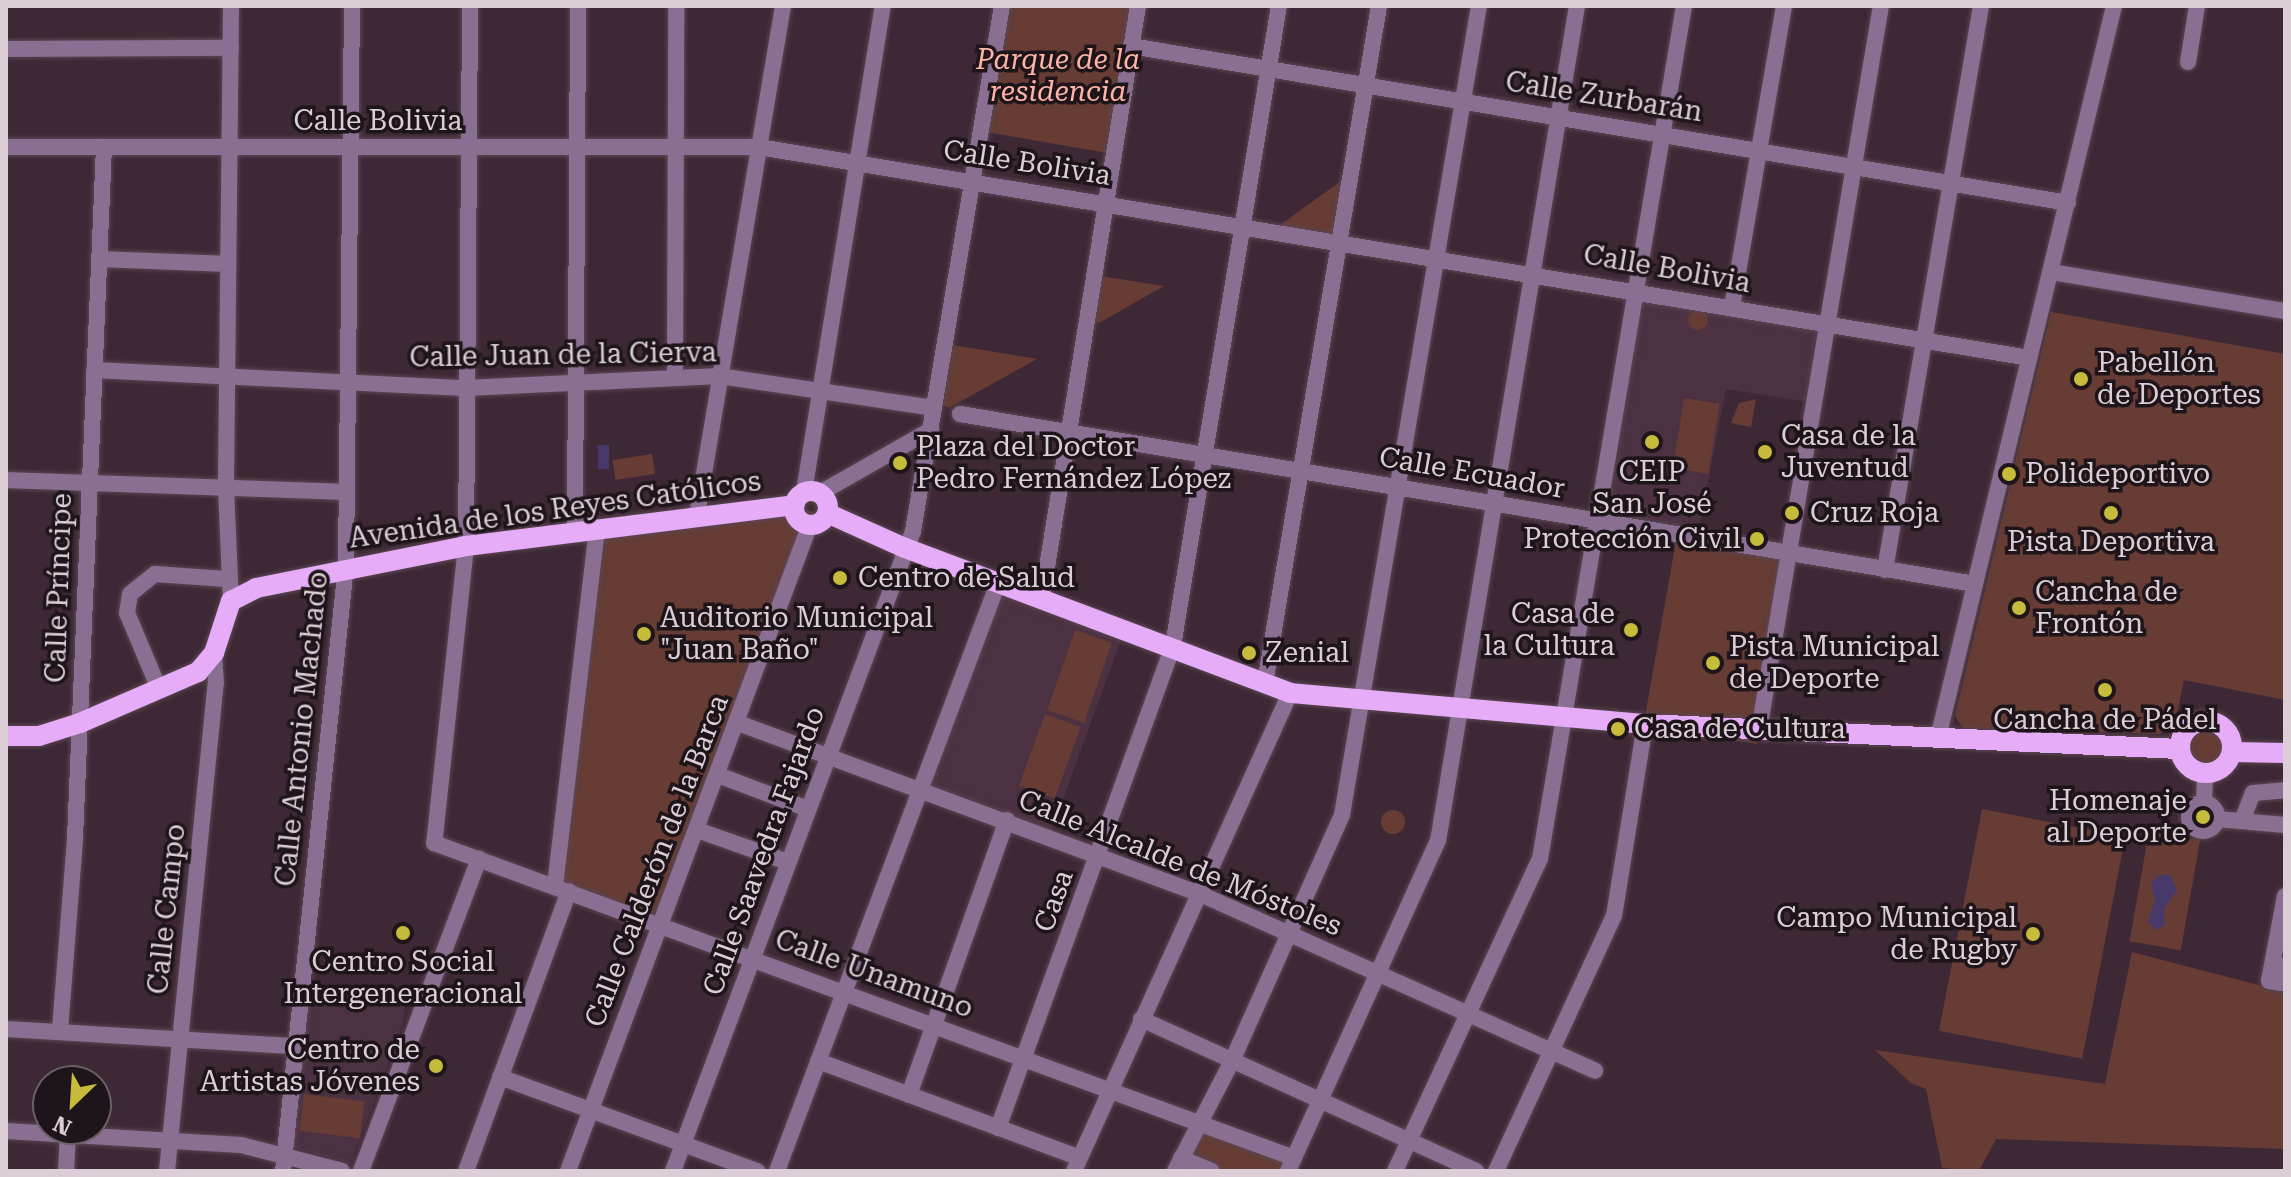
<!DOCTYPE html>
<meta charset="utf-8">
<style>
body{margin:0}
#map{position:relative;width:2291px;height:1177px;overflow:hidden;background:#3e2835;font-family:"Roboto Serif",serif}
div>[style]{position:absolute}
.built>*{inset:0;background:#4c3142;transform-origin:0 0}
.green>*{inset:0;background:#663c34;transform-origin:0 0}
.round{border-radius:50%}
.water>*{inset:0;background:#473a6b;transform-origin:0 0}
.roads{filter:drop-shadow(0 0 2px #5a4652) drop-shadow(0 0 2px #5a4652)}
.minor>*{height:16px;margin:-8px;padding:0 8px;transform-origin:8px;border-radius:8px;background:#8b6f93}
.minor>.ring{margin:-8px;padding:0;box-sizing:content-box;background:none;border:16px solid #8b6f93;border-radius:50%}
.major>*{height:20px;margin:-10px;padding:0 10px;transform-origin:10px;border-radius:10px;background:#e7acf8}
.major>.ring{margin:-10px;padding:0;box-sizing:content-box;background:none;border:20px solid #e7acf8;border-radius:50%}
.dots>*{width:22px;height:22px;translate:-50% -50%;box-sizing:border-box;border:4px solid #1e151a;border-radius:50%}
span{translate:-50% -50%;white-space:nowrap;text-align:center;line-height:1.15;-webkit-text-stroke:7px #1e151a;paint-order:stroke}
.park-label{font-size:28px;color:#feb4a6;font-style:italic}
.street-label{font-size:28px;color:#dcced6}
.poi-label{font-size:28px;color:#dcced6}
.left{translate:0 -50%;text-align:left}
.right{translate:-100% -50%;text-align:right}
.frame{position:absolute;inset:0;border:8px solid #dcced6;pointer-events:none}
.north{position:absolute;left:32px;top:1065px;width:80px;height:80px;box-sizing:border-box;background:#1e151a;border:2px solid #6a5f65;border-radius:50%;rotate:205deg;font-size:22px;font-weight:700;line-height:32px;text-align:center;color:#dcced6}
.north::after{content:'';display:block;margin:auto;width:28px;height:36px;background:#c7bb3b;clip-path:polygon(50% 0,100% 100%,50% 72%,0 100%)}
</style>
<div id="map">
<div class="built">
<div style="clip-path:polygon(1638px 290px,1821px 321px,1808px 402px,1726px 389px,1697px 538px,1596px 521px)"></div>
<div style="left:998px;top:583px;width:135px;height:220px;rotate:20deg"></div>
<div style="clip-path:polygon(308px 990px,406px 1001px,403px 1024px,351px 1163px,292px 1147px)"></div>
</div>
<div class="green">
<div style="clip-path:polygon(1002px 6px,1138px 6px,1114px 154px,980px 131px)"></div>
<div style="clip-path:polygon(1352px 173px,1340px 242px,1275px 229px,1280px 225px)"></div>
<div style="clip-path:polygon(1101px 276px,1164px 286px,1099px 323px,1093px 319px)"></div>
<div class="round" style="left:1688px;top:310px;width:20px;height:20px"></div>
<div style="clip-path:polygon(2051px 312px,2285px 354px,2285px 700px,2184px 680px,2175px 723px,2159px 734px,1963px 728px,1955px 716px)"></div>
<div style="clip-path:polygon(952px 345px,1037px 359px,949px 408px,943px 405px)"></div>
<div style="left:1684px;top:398px;width:36px;height:71px;rotate:9deg"></div>
<div style="clip-path:polygon(1756px 399px,1751px 427px,1731px 423px,1739px 403px)"></div>
<div style="left:652px;top:454px;width:20px;height:40px;rotate:81deg"></div>
<div style="clip-path:polygon(797px 507px,815px 513px,661px 923px,555px 886px,597px 527px)"></div>
<div style="left:1677px;top:535px;width:115px;height:192px;rotate:10deg"></div>
<div style="left:1075px;top:630px;width:39px;height:85px;rotate:19deg"></div>
<div style="left:1045px;top:714px;width:38px;height:76px;rotate:20deg"></div>
<div class="round" style="left:2183px;top:724px;width:46px;height:46px"></div>
<div style="left:1982px;top:809px;width:146px;height:226px;rotate:11deg"></div>
<div class="round" style="left:1381px;top:810px;width:24px;height:24px"></div>
<div style="left:2149px;top:831px;width:52px;height:112px;rotate:10deg"></div>
<div style="clip-path:polygon(2132px 952px,2285px 992px,2285px 1149px,1996px 1139px,1979px 1171px,1942px 1168px,1926px 1089px,1911px 1083px,1875px 1050px,2105px 1084px)"></div>
<div style="left:304px;top:1094px;width:61px;height:37px;rotate:7deg"></div>
<div style="clip-path:polygon(1200px 1122px,1294px 1158px,1288px 1171px,1211px 1171px,1181px 1158px)"></div>
</div>
<div class="water">
<div style="left:609px;top:445px;width:24px;height:11px;rotate:90deg"></div>
<div style="clip-path:polygon(2159px 875px,2170px 875px,2177px 890px,2164px 909px,2165px 925px,2156px 930px,2148px 922px,2155px 900px,2151px 883px)"></div>
</div>
<div class="roads">
<div class="minor">
<div style="left:231px;top:6px;width:482px;rotate:90.6deg"></div>
<div style="left:226px;top:488px;width:113px;rotate:87.5deg"></div>
<div style="left:470px;top:6px;width:540px;rotate:90.42deg"></div>
<div style="left:466px;top:546px;width:299px;rotate:96.1deg"></div>
<div style="left:434px;top:843px;width:916px;rotate:20.12deg"></div>
<div style="left:1131px;top:46px;width:950px;rotate:9.51deg"></div>
<div style="left:6px;top:49px;width:225px;rotate:-0.3deg"></div>
<div style="left:2188px;top:62px;width:57px;rotate:-80.9deg"></div>
<div style="left:6px;top:147px;width:753px"></div>
<div style="left:759px;top:147px;width:1287px;rotate:9.43deg"></div>
<div style="left:100px;top:259px;width:128px;rotate:2.2deg"></div>
<div style="left:2051px;top:272px;width:237px;rotate:9.5deg"></div>
<div style="left:1732px;top:307px;width:305px;rotate:-80.2deg"></div>
<div style="left:94px;top:370px;width:371px;rotate:2.8deg"></div>
<div style="left:465px;top:388px;width:255px;rotate:-2.7deg"></div>
<div style="left:720px;top:376px;width:216px;rotate:8.5deg"></div>
<div style="left:675px;top:377px;width:371px;rotate:-89.8deg"></div>
<div style="left:960px;top:414px;width:1029px;rotate:9.51deg"></div>
<div style="left:6px;top:480px;width:341px;rotate:2deg"></div>
<div style="left:804px;top:492px;width:492px;rotate:-80.8deg"></div>
<div style="left:820px;top:493px;width:128px;rotate:-29.6deg"></div>
<div style="left:697px;top:515px;width:516px;rotate:-80.41deg"></div>
<div style="left:575px;top:529px;width:523px;rotate:-89.67deg"></div>
<div style="left:1885px;top:570px;width:572px;rotate:-80.34deg"></div>
<div style="left:1042px;top:598px;width:600px;rotate:-80.79deg"></div>
<div style="left:1265px;top:683px;width:687px;rotate:-80.44deg"></div>
<div style="left:159px;top:689px;width:82px;rotate:-112.8deg"></div>
<div style="left:127px;top:613px;width:19px;rotate:-81deg"></div>
<div style="left:130px;top:594px;width:32px;rotate:-39deg"></div>
<div style="left:155px;top:574px;width:71px;rotate:4deg"></div>
<div style="left:738px;top:723px;width:490px;rotate:20.3deg"></div>
<div style="left:1198px;top:893px;width:435px;rotate:24.1deg"></div>
<div style="left:1759px;top:730px;width:734px;rotate:-80.44deg"></div>
<div style="left:1938px;top:738px;width:753px;rotate:-76.48deg"></div>
<div style="left:718px;top:775px;width:96px;rotate:20.7deg"></div>
<div class="ring" style="left:2189px;top:803px;width:12px;height:12px"></div>
<div style="left:2204px;top:804px;width:31px;rotate:-88deg"></div>
<div style="left:2217px;top:819px;width:68px;rotate:5deg"></div>
<div style="left:2242px;top:821px;width:30px;rotate:-69deg"></div>
<div style="left:2253px;top:793px;width:32px;rotate:-5deg"></div>
<div style="left:697px;top:830px;width:96px;rotate:19.4deg"></div>
<div style="left:555px;top:886px;width:361px;rotate:-83.3deg"></div>
<div style="left:2285px;top:896px;width:86px;rotate:100.7deg"></div>
<div style="left:2269px;top:981px;width:13px;rotate:9deg"></div>
<div style="left:2282px;top:983px;width:18px;rotate:-81deg"></div>
<div style="left:1141px;top:1019px;width:368px;rotate:24.4deg"></div>
<div style="left:6px;top:1029px;width:290px;rotate:3.4deg"></div>
<div style="left:60px;top:1030px;width:193px;rotate:-85.5deg"></div>
<div style="left:75px;top:838px;width:692px;rotate:-87.6deg"></div>
<div style="left:818px;top:1061px;width:279px;rotate:20.3deg"></div>
<div style="left:500px;top:1077px;width:274px;rotate:20.1deg"></div>
<div style="left:909px;top:1095px;width:292px;rotate:-70.4deg"></div>
<div style="left:998px;top:1128px;width:513px;rotate:-70.05deg"></div>
<div style="left:1173px;top:646px;width:649px;rotate:-80.6deg"></div>
<div style="left:6px;top:1131px;width:235px;rotate:3.4deg"></div>
<div style="left:241px;top:1145px;width:104px;rotate:14.4deg"></div>
<div style="left:1181px;top:1158px;width:33px;rotate:23deg"></div>
<div style="left:66px;top:1171px;width:37px;rotate:-87deg"></div>
<div style="left:167px;top:1171px;width:490px;rotate:-84.3deg"></div>
<div style="left:216px;top:683px;width:30px;rotate:-94deg"></div>
<div style="left:283px;top:1171px;width:608px;rotate:-84.06deg"></div>
<div style="left:346px;top:566px;width:560px;rotate:-89.39deg"></div>
<div style="left:361px;top:1171px;width:334px;rotate:-69.3deg"></div>
<div style="left:466px;top:1171px;width:298px;rotate:-69.8deg"></div>
<div style="left:568px;top:1171px;width:691px;rotate:-69.49deg"></div>
<div style="left:673px;top:1171px;width:684px;rotate:-69.44deg"></div>
<div style="left:913px;top:531px;width:532px;rotate:-80.38deg"></div>
<div style="left:777px;top:1171px;width:628px;rotate:-69.4deg"></div>
<div style="left:1074px;top:1171px;width:525px;rotate:-65.68deg"></div>
<div style="left:1175px;top:1171px;width:124px;rotate:-62.6deg"></div>
<div style="left:1232px;top:1061px;width:269px;rotate:-65.9deg"></div>
<div style="left:1342px;top:815px;width:821px;rotate:-80.39deg"></div>
<div style="left:1288px;top:1171px;width:362px;rotate:-65.6deg"></div>
<div style="left:1438px;top:841px;width:846px;rotate:-80.55deg"></div>
<div style="left:1395px;top:1171px;width:344px;rotate:-65.1deg"></div>
<div style="left:1540px;top:859px;width:865px;rotate:-80.42deg"></div>
<div style="left:1496px;top:1171px;width:281px;rotate:-65.2deg"></div>
<div style="left:1614px;top:916px;width:194px;rotate:-80.8deg"></div>
</div>
<div class="major">
<div class="ring" style="left:794px;top:491px;width:14px;height:14px"></div>
<div style="left:827px;top:513px;width:85px;rotate:24.2deg"></div>
<div style="left:905px;top:548px;width:411px;rotate:20.6deg"></div>
<div style="left:1290px;top:693px;width:356px;rotate:5deg"></div>
<div style="left:1645px;top:724px;width:536px;rotate:2.68deg"></div>
<div class="ring" style="left:2180px;top:721px;width:32px;height:32px"></div>
<div style="left:6px;top:736px;width:33px"></div>
<div style="left:39px;top:736px;width:43px;rotate:-17.6deg"></div>
<div style="left:80px;top:723px;width:129px;rotate:-23.4deg"></div>
<div style="left:198px;top:672px;width:25px;rotate:-50deg"></div>
<div style="left:214px;top:653px;width:55px;rotate:-71.9deg"></div>
<div style="left:231px;top:601px;width:28px;rotate:-27deg"></div>
<div style="left:256px;top:588px;width:214px;rotate:-11.3deg"></div>
<div style="left:466px;top:546px;width:331px;rotate:-7.1deg"></div>
<div style="left:2232px;top:752px;width:53px;rotate:1.1deg"></div>
</div>
</div>
<div class="dots">
<div style="left:2081px;top:379px;background:#c7bb3b"></div>
<div style="left:1652px;top:442px;background:#c7bb3b"></div>
<div style="left:1765px;top:452px;background:#c7bb3b"></div>
<div style="left:900px;top:463px;background:#c7bb3b"></div>
<div style="left:2009px;top:474px;background:#c7bb3b"></div>
<div style="left:1792px;top:513px;background:#c7bb3b"></div>
<div style="left:2111px;top:513px;background:#c7bb3b"></div>
<div style="left:1757px;top:539px;background:#c7bb3b"></div>
<div style="left:840px;top:578px;background:#c7bb3b"></div>
<div style="left:2019px;top:608px;background:#c7bb3b"></div>
<div style="left:1631px;top:630px;background:#c7bb3b"></div>
<div style="left:644px;top:634px;background:#c7bb3b"></div>
<div style="left:1249px;top:653px;background:#c7bb3b"></div>
<div style="left:1713px;top:663px;background:#c7bb3b"></div>
<div style="left:2105px;top:690px;background:#c7bb3b"></div>
<div style="left:1618px;top:729px;background:#c7bb3b"></div>
<div style="left:2203px;top:817px;background:#c7bb3b"></div>
<div style="left:403px;top:933px;background:#c7bb3b"></div>
<div style="left:2033px;top:934px;background:#c7bb3b"></div>
<div style="left:436px;top:1066px;background:#c7bb3b"></div>
</div>
<div class="park-label">
<span style="left:1058px;top:76px">Parque de la<br>residencia</span>
</div>
<div class="street-label">
<span style="left:1604px;top:97px;rotate:9deg">Calle Zurbarán</span>
<span style="left:378px;top:121px">Calle Bolivia</span>
<span style="left:1027px;top:163px;rotate:9deg">Calle Bolivia</span>
<span style="left:1667px;top:269px;rotate:10deg">Calle Bolivia</span>
<span style="left:563px;top:355px;rotate:-1deg">Calle Juan de la Cierva</span>
<span style="left:1472px;top:473px;rotate:10deg">Calle Ecuador</span>
<span style="left:555px;top:510px;rotate:-8deg">Avenida de los Reyes Católicos</span>
<span style="left:59px;top:588px;rotate:-88deg">Calle Príncipe</span>
<span style="left:302px;top:729px;rotate:-84deg">Calle Antonio Machado</span>
<span style="left:764px;top:851px;rotate:-70deg">Calle Saavedra Fajardo</span>
<span style="left:657px;top:861px;rotate:-69deg">Calle Calderón de la Barca</span>
<span style="left:1180px;top:863px;rotate:22deg">Calle Alcalde de Móstoles</span>
<span style="left:1054px;top:901px;rotate:-70deg">Casa</span>
<span style="left:167px;top:909px;rotate:-84deg">Calle Campo</span>
<span style="left:874px;top:974px;rotate:20deg">Calle Unamuno</span>
</div>
<div class="poi-label">
<span class="left" style="left:2097px;top:379px">Pabellón<br>de Deportes</span>
<span class="left" style="left:1781px;top:452px">Casa de la<br>Juventud</span>
<span class="left" style="left:916px;top:463px">Plaza del Doctor<br>Pedro Fernández López</span>
<span style="left:1652px;top:488px">CEIP<br>San José</span>
<span class="left" style="left:2025px;top:474px">Polideportivo</span>
<span class="left" style="left:1810px;top:513px">Cruz Roja</span>
<span class="right" style="left:1741px;top:539px">Protección Civil</span>
<span style="left:2111px;top:542px">Pista Deportiva</span>
<span class="left" style="left:858px;top:578px">Centro de Salud</span>
<span class="left" style="left:2035px;top:608px">Cancha de<br>Frontón</span>
<span class="right" style="left:1615px;top:630px">Casa de<br>la Cultura</span>
<span class="left" style="left:660px;top:634px">Auditorio Municipal<br>"Juan Baño"</span>
<span class="left" style="left:1729px;top:663px">Pista Municipal<br>de Deporte</span>
<span class="left" style="left:1265px;top:653px">Zenial</span>
<span style="left:2105px;top:720px">Cancha de Pádel</span>
<span class="left" style="left:1634px;top:729px">Casa de Cultura</span>
<span class="right" style="left:2187px;top:817px">Homenaje<br>al Deporte</span>
<span class="right" style="left:2017px;top:934px">Campo Municipal<br>de Rugby</span>
<span style="left:403px;top:978px">Centro Social<br>Intergeneracional</span>
<span class="right" style="left:420px;top:1066px">Centro de<br>Artistas Jóvenes</span>
</div>
<div class="frame"></div>
<div class="north">N</div>
</div>
